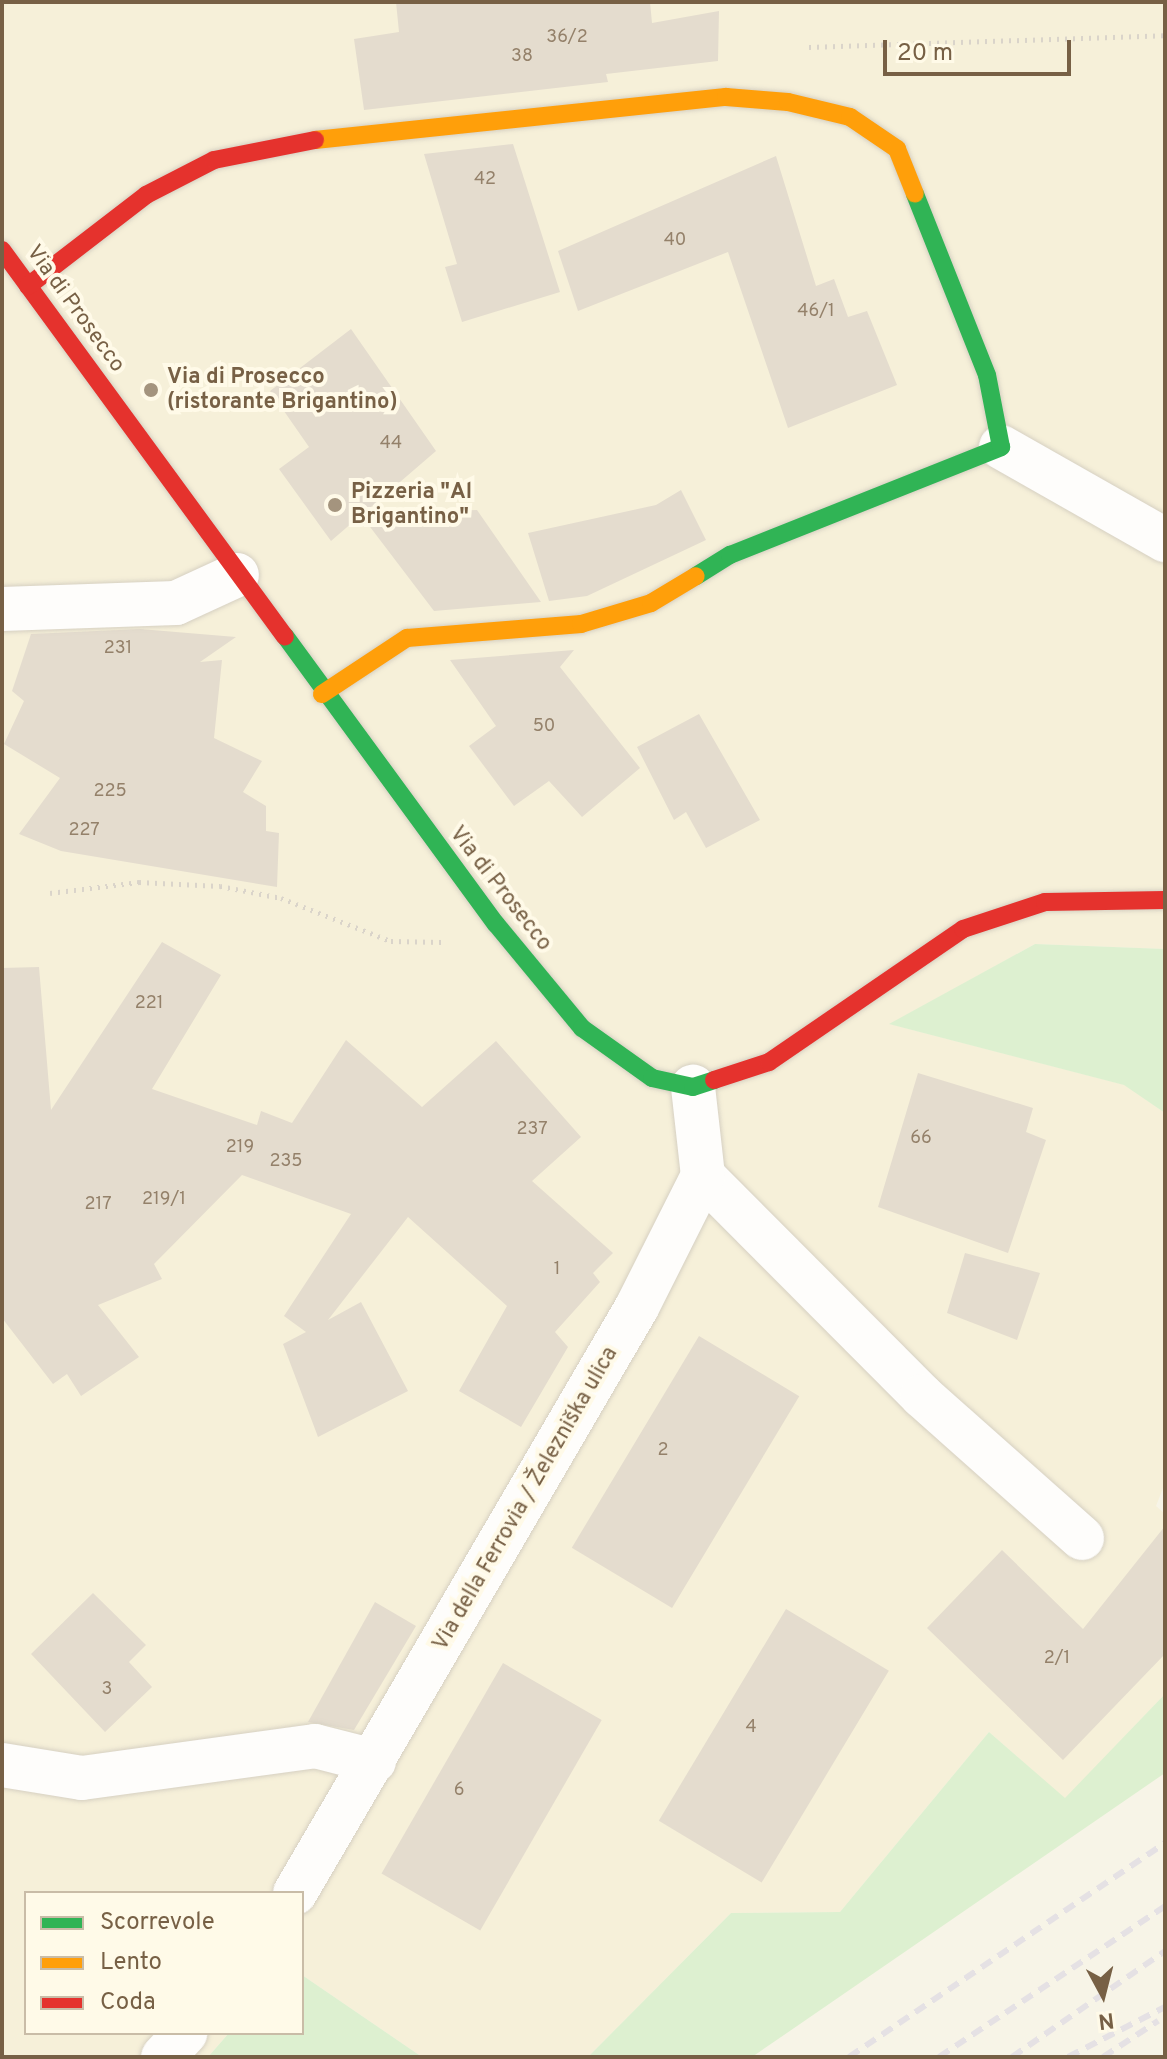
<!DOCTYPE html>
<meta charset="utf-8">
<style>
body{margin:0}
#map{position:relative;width:1167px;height:2059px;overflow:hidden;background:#f7f4e7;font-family:Overpass,sans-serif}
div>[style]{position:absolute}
.residential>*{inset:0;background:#f6f0d9}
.green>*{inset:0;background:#ddf0d0}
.building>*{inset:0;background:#e4dcce;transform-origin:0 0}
.path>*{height:5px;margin-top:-2.5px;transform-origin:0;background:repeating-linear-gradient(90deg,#dad4ca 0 2px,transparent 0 8px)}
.roads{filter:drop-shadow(0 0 2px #d6d0c2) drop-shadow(0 0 2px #d6d0c2)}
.street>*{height:44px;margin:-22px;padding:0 22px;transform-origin:22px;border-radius:22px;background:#fefdfb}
.fast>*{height:18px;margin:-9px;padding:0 9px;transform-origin:9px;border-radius:9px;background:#30b455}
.slow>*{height:18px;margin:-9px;padding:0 9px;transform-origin:9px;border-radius:9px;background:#ff9f0a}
.jam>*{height:18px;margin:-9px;padding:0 9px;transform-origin:9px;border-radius:9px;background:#e5322d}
.rail>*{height:6px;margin-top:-3px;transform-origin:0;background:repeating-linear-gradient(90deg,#e5e1e4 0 12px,transparent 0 20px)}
.dots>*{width:22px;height:22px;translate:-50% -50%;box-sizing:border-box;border:4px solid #fffae8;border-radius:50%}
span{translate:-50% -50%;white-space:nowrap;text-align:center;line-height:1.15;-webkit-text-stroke:8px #fffae8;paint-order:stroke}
.number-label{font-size:18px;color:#94816a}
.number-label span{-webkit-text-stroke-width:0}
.street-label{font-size:22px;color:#776045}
.poi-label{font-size:22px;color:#776045;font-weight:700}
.left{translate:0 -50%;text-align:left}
.frame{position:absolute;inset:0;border:4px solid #776045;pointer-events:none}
.legend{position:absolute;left:24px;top:1891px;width:280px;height:144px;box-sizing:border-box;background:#fffae8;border:2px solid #c9bca7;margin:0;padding:10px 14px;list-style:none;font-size:24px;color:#776045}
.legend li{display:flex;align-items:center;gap:16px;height:40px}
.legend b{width:40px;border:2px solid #c9bca7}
.north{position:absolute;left:1063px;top:1955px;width:80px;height:80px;-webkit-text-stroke:6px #fffae8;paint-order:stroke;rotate:173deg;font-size:22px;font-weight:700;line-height:32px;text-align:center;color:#776045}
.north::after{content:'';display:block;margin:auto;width:28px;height:36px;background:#776045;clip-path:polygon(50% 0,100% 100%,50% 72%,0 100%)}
.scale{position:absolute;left:883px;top:40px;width:188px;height:36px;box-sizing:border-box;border:4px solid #776045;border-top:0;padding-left:10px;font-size:24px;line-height:28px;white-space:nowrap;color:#776045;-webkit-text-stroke:6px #fffae8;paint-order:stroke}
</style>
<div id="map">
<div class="residential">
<div style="clip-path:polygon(2px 2px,1165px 2px,1165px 949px,1035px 944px,890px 1024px,1125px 1085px,1165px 1113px,1165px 1483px,1156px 1506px,1165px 1514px,1165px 1694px,1065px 1799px,989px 1732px,840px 1912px,731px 1913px,588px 2057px,422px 2057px,302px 1975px,302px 1893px,26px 1893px,26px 2033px,229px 2033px,208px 2057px,2px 2057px)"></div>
</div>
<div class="green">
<div style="clip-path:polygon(1035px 944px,1165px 949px,1165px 1113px,1124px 1085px,889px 1024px)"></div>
<div style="clip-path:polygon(1165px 1694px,1165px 1773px,752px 2057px,588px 2057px,731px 1913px,840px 1912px,989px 1732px,1065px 1798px)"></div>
<div style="clip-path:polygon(302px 1975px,422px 2057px,208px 2057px,229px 2033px,302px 2033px)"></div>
</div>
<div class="building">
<div style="clip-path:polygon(396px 2px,650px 2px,652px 23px,719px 11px,718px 61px,606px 74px,608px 82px,364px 110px,354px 39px,399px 32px)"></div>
<div style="clip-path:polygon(513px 144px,560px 292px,462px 322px,445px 267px,457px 264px,424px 154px)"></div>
<div style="clip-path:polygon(776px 156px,816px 286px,834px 279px,848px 317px,867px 311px,897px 385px,788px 428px,728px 252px,578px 311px,558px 251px)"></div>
<div style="clip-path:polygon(351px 329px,436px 451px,364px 513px,477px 510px,541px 602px,434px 611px,361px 515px,331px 541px,279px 469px,309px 447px,270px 391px)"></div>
<div style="clip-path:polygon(681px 490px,706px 540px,587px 596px,549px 601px,528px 533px,656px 505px)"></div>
<div style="clip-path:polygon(140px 629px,236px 637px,200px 662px,222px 660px,214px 738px,262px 761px,243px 792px,266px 806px,266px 831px,279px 833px,277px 887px,61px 851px,19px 834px,60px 778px,4px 744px,24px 701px,12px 691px,31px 634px)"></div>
<div style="clip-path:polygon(574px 650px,560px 667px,640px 768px,582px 817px,549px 781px,514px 806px,469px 746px,496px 726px,450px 660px)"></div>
<div style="clip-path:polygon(699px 714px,760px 820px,706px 848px,686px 812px,674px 820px,637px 747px)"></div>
<div style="clip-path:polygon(162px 942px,221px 975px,152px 1089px,257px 1125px,261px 1111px,292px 1123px,346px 1040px,422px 1107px,496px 1041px,581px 1137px,532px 1181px,613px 1253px,593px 1273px,600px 1282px,555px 1332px,568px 1347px,521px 1427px,459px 1391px,507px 1306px,408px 1217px,328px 1320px,361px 1302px,408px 1391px,318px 1437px,283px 1344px,306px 1332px,284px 1316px,351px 1214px,242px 1175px,154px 1264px,162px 1279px,98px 1305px,139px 1357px,81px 1396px,67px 1374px,53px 1384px,2px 1318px,2px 968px,39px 967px,51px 1110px)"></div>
<div style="clip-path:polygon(918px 1073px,1033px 1108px,1026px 1132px,1046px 1140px,1008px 1253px,878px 1207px)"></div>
<div style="clip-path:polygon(965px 1253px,1040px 1273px,1017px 1340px,947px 1313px)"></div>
<div style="left:699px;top:1336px;width:117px;height:247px;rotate:31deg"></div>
<div style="clip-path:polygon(1165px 1526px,1165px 1654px,1063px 1760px,927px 1628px,1002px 1550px,1083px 1629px)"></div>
<div style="clip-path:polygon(93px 1593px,146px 1645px,129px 1662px,152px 1687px,105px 1732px,31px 1654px)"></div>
<div style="clip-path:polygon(375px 1602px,416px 1626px,354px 1730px,308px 1722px)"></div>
<div style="left:786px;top:1609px;width:120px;height:247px;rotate:31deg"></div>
<div style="left:503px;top:1663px;width:114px;height:243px;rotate:30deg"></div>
</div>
<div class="path">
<div style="left:809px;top:47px;width:356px;rotate:-1.9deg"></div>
<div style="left:50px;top:893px;width:90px;rotate:-7deg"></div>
<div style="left:139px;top:882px;width:81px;rotate:2.8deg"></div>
<div style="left:220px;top:886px;width:62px;rotate:11.1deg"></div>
<div style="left:281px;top:898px;width:118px;rotate:21.4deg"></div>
<div style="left:391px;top:941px;width:51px;rotate:1.1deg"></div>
</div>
<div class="roads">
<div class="street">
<div style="left:1001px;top:447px;width:189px;rotate:29.6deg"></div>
<div style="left:2px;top:609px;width:174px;rotate:-2deg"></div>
<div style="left:176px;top:603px;width:67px;rotate:-24.7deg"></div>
<div style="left:703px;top:1176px;width:310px;rotate:45.1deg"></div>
<div style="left:922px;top:1396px;width:214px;rotate:41.6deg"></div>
<div style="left:2px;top:1765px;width:81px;rotate:9.2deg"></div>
<div style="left:82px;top:1778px;width:235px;rotate:-7.8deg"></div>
<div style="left:315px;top:1746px;width:61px;rotate:14.3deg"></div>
<div style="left:295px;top:1893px;width:678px;rotate:-59.73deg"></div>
<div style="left:637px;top:1307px;width:147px;rotate:-63.3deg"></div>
<div style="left:703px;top:1176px;width:90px;rotate:-96.4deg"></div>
<div style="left:163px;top:2057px;width:33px;rotate:-47deg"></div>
</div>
<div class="fast">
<div style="left:696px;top:576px;width:40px;rotate:-32deg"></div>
<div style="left:730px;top:555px;width:292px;rotate:-21.7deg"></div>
<div style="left:1001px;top:447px;width:73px;rotate:-101deg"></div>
<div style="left:987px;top:375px;width:195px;rotate:-111.7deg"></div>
<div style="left:285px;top:636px;width:357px;rotate:53.8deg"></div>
<div style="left:496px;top:924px;width:135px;rotate:50.4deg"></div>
<div style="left:582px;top:1028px;width:86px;rotate:35.5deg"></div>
<div style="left:652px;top:1078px;width:42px;rotate:12.4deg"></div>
<div style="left:693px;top:1087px;width:22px;rotate:-18deg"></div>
</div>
<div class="slow">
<div style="left:315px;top:140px;width:413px;rotate:-6deg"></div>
<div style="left:726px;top:97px;width:62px;rotate:4.6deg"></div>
<div style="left:788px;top:102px;width:64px;rotate:13.6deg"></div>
<div style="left:850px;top:117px;width:57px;rotate:34.2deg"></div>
<div style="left:897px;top:149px;width:48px;rotate:68.2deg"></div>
<div style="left:322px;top:694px;width:102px;rotate:-33.4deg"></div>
<div style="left:407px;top:638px;width:175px;rotate:-4.6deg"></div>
<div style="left:581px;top:624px;width:73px;rotate:-16.7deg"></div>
<div style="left:651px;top:603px;width:52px;rotate:-31deg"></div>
</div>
<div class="jam">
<div style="left:2px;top:250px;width:479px;rotate:53.8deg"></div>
<div style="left:28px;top:286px;width:149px;rotate:-37.6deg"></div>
<div style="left:146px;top:195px;width:76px;rotate:-27.2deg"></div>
<div style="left:214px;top:160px;width:103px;rotate:-11.2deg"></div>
<div style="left:714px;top:1080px;width:58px;rotate:-18.1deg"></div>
<div style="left:769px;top:1062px;width:235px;rotate:-34.4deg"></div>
<div style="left:963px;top:929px;width:86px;rotate:-18.2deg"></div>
<div style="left:1045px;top:902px;width:120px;rotate:-1deg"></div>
</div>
</div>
<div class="rail">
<div style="left:849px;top:2057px;width:382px;rotate:-34.1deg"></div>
<div style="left:939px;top:2057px;width:272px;rotate:-33.7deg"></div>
<div style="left:1012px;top:2057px;width:186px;rotate:-34.7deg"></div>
<div style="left:1068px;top:2057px;width:109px;rotate:-27.3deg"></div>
<div style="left:1103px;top:2057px;width:66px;rotate:-33.2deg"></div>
</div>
<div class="dots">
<div style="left:151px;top:390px;background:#a4947e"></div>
<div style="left:335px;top:505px;background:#a4947e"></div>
</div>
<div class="number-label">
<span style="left:567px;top:38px">36/2</span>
<span style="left:522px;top:57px">38</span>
<span style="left:485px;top:180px">42</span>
<span style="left:675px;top:241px">40</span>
<span style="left:816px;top:312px">46/1</span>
<span style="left:391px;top:444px">44</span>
<span style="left:118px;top:649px">231</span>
<span style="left:544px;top:727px">50</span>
<span style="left:110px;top:792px">225</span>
<span style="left:84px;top:831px">227</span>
<span style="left:149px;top:1004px">221</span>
<span style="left:532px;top:1130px">237</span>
<span style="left:921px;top:1139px">66</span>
<span style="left:240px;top:1148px">219</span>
<span style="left:286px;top:1162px">235</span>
<span style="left:164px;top:1200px">219/1</span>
<span style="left:98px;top:1205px">217</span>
<span style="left:557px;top:1270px">1</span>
<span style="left:663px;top:1451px">2</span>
<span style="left:1057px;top:1659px">2/1</span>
<span style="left:107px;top:1690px">3</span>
<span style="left:751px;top:1728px">4</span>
<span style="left:459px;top:1791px">6</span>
</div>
<div class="street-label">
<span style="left:75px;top:309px;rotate:54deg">Via di Prosecco</span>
<span style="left:500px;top:889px;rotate:52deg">Via di Prosecco</span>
<span style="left:526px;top:1499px;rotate:-60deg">Via della Ferrovia / Železniška ulica</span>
</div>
<div class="poi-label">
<span class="left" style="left:167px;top:390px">Via di Prosecco<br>(ristorante Brigantino)</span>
<span class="left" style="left:351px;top:505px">Pizzeria "Al<br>Brigantino"</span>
</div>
<div class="frame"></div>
<ul class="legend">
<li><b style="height:10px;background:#30b455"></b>Scorrevole</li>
<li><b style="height:10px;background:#ff9f0a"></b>Lento</li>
<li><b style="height:10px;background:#e5322d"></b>Coda</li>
</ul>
<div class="north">N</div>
<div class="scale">20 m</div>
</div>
